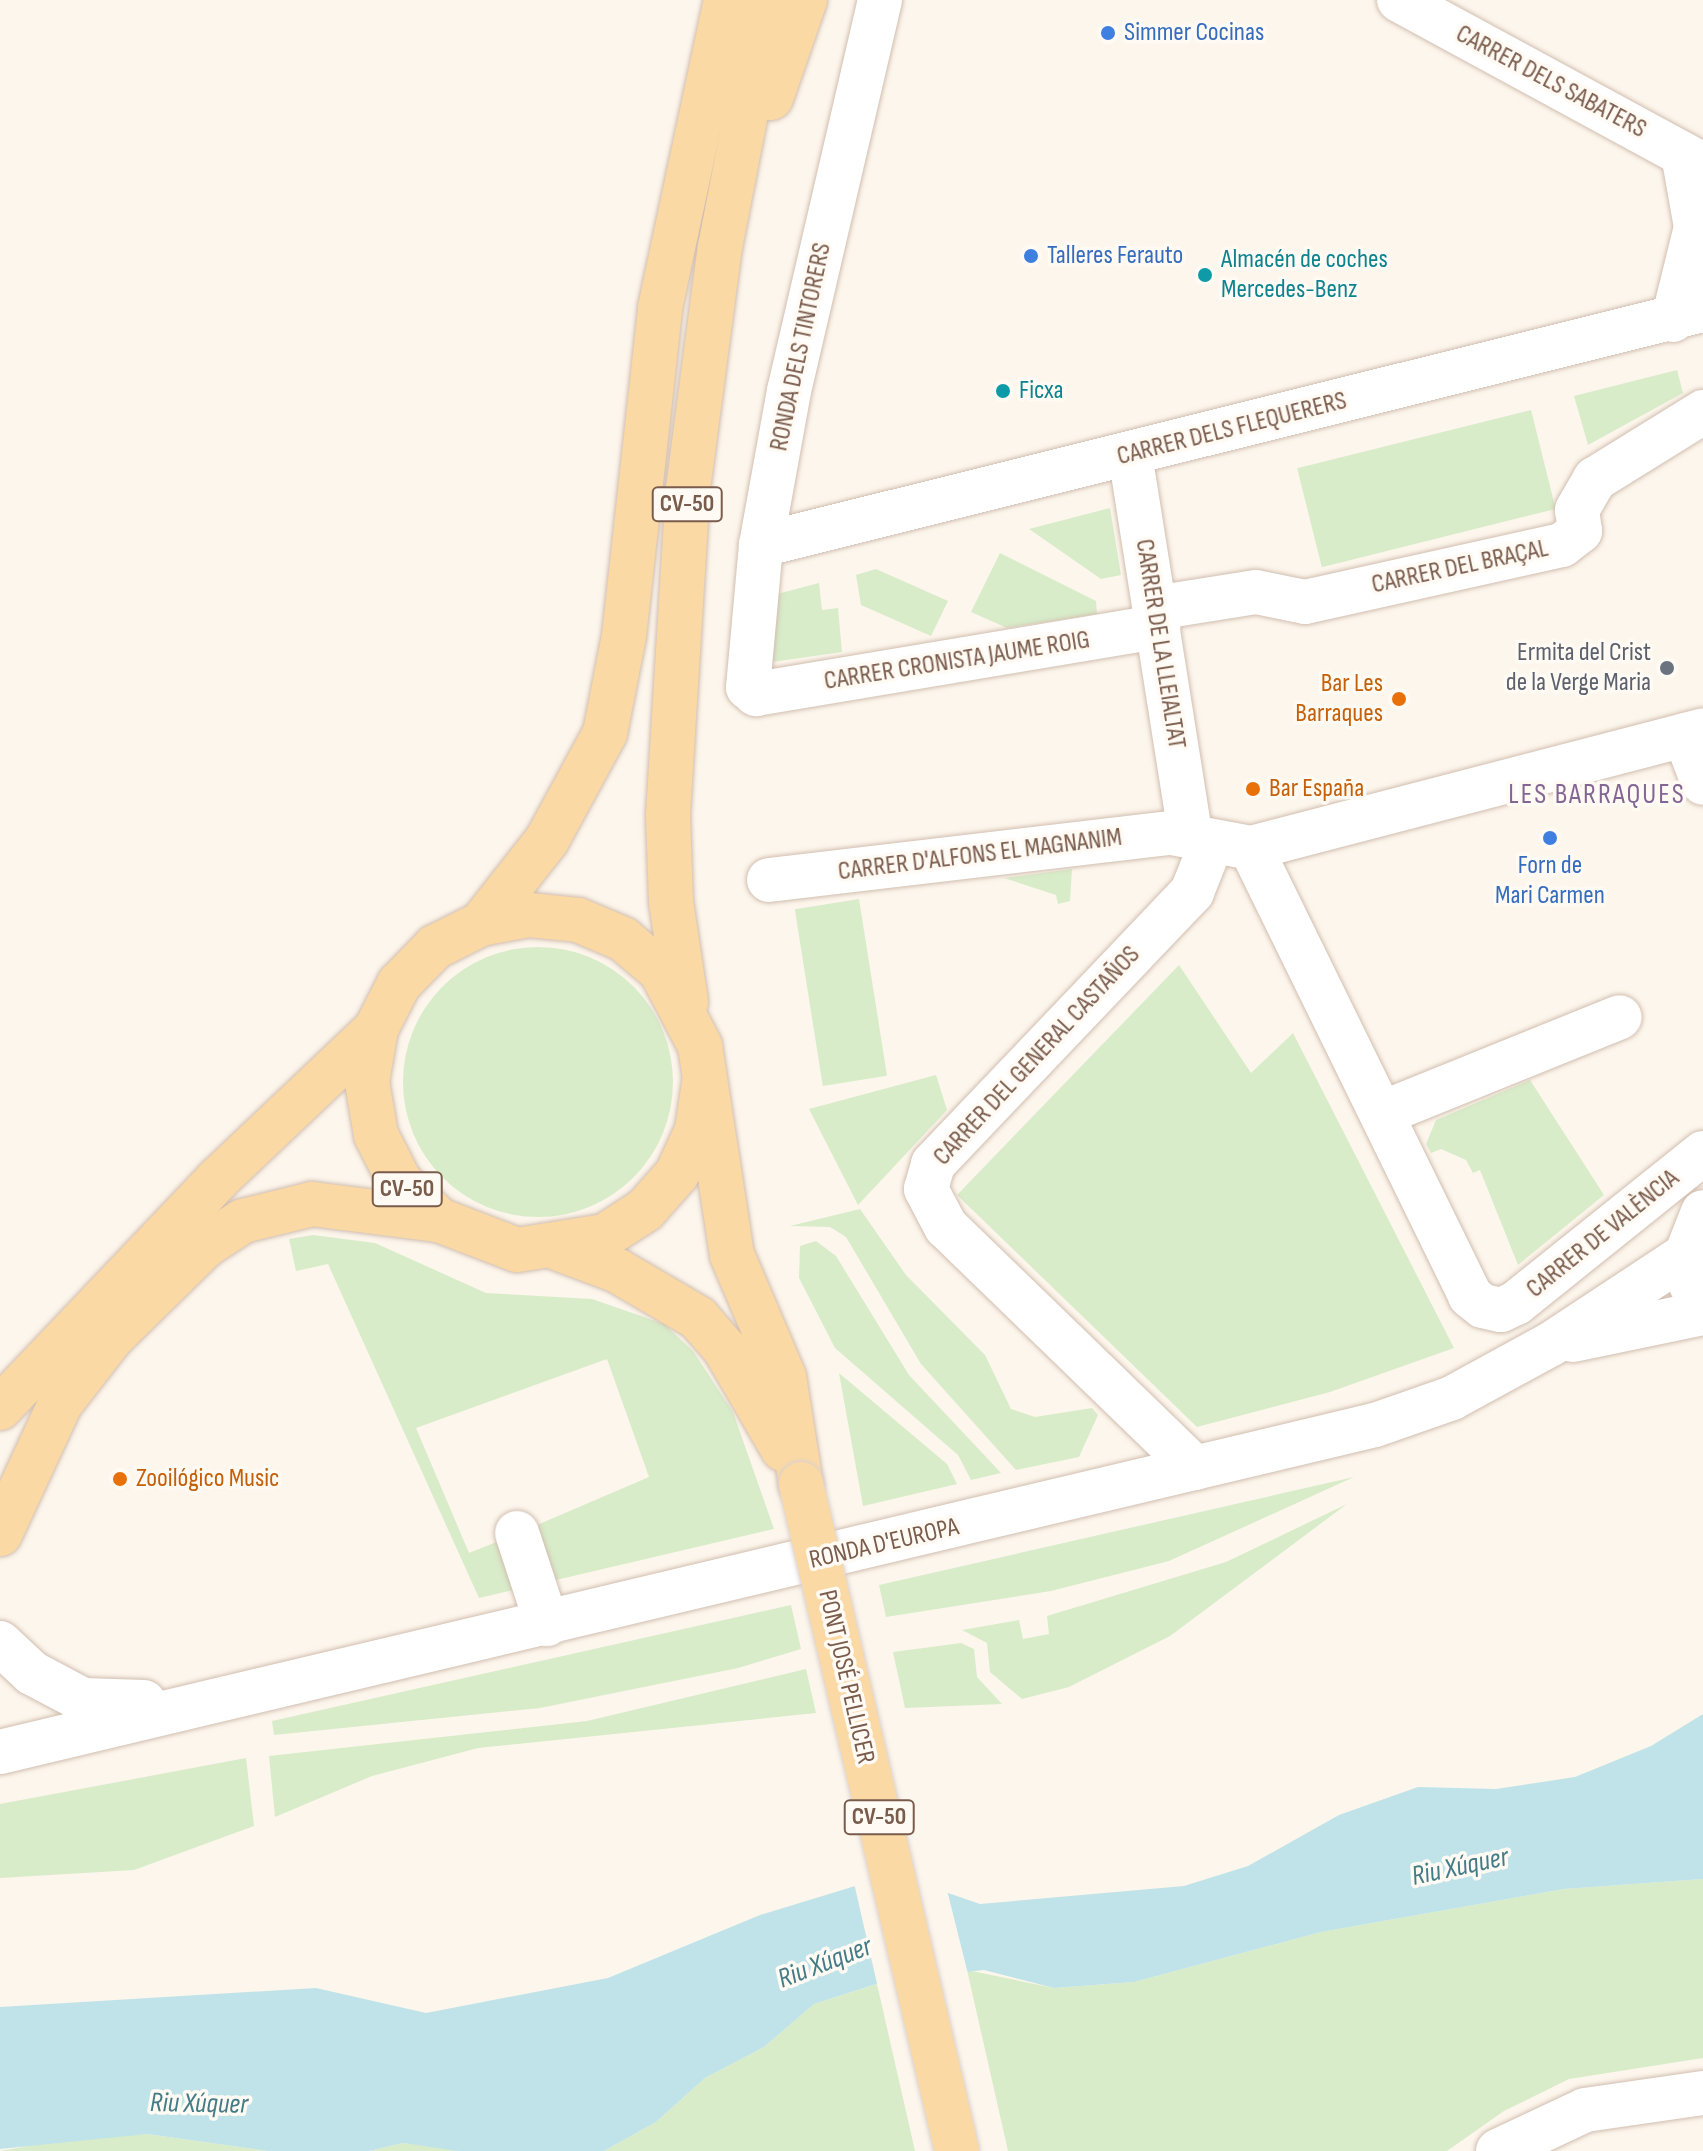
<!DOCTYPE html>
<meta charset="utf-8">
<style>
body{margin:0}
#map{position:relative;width:1703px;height:2151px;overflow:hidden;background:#fdf6ec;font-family:"Sofia Sans Condensed",sans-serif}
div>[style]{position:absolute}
.green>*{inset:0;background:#d8ecc9;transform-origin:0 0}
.round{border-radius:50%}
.water>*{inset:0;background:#bfe3e8}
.pier>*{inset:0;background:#fdf6ec}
.roads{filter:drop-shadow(0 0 2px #d1beb0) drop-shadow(0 0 2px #d1beb0)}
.minor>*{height:44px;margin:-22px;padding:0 22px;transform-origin:22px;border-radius:22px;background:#fff}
.major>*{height:44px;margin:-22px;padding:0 22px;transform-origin:22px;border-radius:22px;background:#fbd9a5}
.bridges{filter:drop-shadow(0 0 2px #dad1cd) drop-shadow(0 0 2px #dad1cd)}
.major-bridge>*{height:44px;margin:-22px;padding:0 22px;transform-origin:22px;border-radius:22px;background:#fbd9a5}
.dots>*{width:22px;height:22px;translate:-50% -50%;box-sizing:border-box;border:4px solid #fffaf3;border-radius:50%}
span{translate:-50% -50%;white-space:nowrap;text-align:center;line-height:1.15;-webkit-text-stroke:7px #fffaf3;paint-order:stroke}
.shield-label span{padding:2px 6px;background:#fffaf3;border:2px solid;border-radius:6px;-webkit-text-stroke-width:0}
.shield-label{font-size:24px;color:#7a5c4d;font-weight:700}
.shop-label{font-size:26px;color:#366cbe}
.left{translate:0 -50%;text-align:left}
.street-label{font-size:26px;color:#7a5c4d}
.culture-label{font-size:26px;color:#0d838f}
.worship-label{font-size:26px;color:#5b616d}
.right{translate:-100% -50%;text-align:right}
.food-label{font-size:26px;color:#c56008}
.neighbourhood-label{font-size:28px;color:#846695;letter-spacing:2px}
.water-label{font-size:28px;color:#437c86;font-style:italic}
</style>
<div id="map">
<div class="green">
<div style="clip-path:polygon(1677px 370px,1683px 393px,1588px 445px,1574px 396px)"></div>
<div style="left:1531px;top:410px;width:102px;height:241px;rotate:76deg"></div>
<div style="clip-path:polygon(1110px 508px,1121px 575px,1101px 579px,1029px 529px)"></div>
<div style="clip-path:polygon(1000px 553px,1096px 601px,1097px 614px,1007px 628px,971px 612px)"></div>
<div style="clip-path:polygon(876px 569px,948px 601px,931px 636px,861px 605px,856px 575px)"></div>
<div style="clip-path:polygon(819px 583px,822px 610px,838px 608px,842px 652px,772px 662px,777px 594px)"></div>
<div style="clip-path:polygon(1072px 869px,1070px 901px,1058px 904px,1056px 895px,1004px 878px)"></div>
<div style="left:859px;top:899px;width:179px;height:65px;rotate:81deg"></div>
<div class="round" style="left:403px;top:947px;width:270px;height:270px"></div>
<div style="clip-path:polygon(1179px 965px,1251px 1073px,1293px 1033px,1454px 1348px,1330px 1392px,1197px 1427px,957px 1195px)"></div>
<div style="clip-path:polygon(936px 1075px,947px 1110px,858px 1205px,809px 1109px)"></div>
<div style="clip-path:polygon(1530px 1080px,1604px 1195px,1518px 1265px,1480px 1170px,1473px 1173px,1466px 1160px,1441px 1149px,1431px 1153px,1426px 1144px,1436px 1120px)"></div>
<div style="clip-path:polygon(860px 1209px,906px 1275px,985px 1355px,1011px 1409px,1035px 1417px,1092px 1408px,1098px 1415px,1079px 1457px,1016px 1470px,921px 1364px,846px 1237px,830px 1227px,790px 1226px)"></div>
<div style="clip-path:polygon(313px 1235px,375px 1243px,486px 1293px,592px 1299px,664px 1324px,693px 1351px,733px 1412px,774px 1529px,556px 1580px,537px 1525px,649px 1477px,607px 1359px,416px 1428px,469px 1553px,499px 1541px,517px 1589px,479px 1598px,328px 1264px,296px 1271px,289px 1239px)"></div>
<div style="clip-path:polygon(816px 1241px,836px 1256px,909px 1375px,1001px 1473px,971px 1480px,958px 1455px,835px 1348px,799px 1278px,800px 1246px)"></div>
<div style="clip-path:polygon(839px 1373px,947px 1464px,957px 1484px,863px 1506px)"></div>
<div style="clip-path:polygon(1354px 1477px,1169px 1561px,1051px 1591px,886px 1617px,879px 1585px)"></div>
<div style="clip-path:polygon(1347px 1504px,1170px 1636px,1069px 1687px,1022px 1699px,990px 1672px,987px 1643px,962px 1630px,1019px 1620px,1023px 1639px,1049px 1634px,1047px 1616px,1226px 1562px)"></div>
<div style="clip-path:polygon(791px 1605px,801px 1649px,738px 1668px,540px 1708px,274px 1735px,272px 1721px)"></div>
<div style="clip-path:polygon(961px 1643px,974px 1649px,977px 1677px,1002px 1704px,905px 1708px,893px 1652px)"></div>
<div style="clip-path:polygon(806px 1669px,816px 1713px,478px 1748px,372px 1776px,275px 1817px,269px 1756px,587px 1721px)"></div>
<div style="clip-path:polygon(246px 1758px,254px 1826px,134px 1870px,0 1878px,0 1804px)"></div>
<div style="clip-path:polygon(1703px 1879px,1703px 2058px,1569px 2079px,1504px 2111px,1447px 2151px,1008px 2151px,967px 1970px,1054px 1988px,1134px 1982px,1321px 1932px,1564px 1889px)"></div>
<div style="clip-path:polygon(877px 1984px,915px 2151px,604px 2151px,656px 2122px,705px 2078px,764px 2047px,814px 2004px)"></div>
<div style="clip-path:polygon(147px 2134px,269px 2151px,0 2151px,80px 2137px)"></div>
<div style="clip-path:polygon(403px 2143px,454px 2149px,458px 2151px,369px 2151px)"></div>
</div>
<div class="water">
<div style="clip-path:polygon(1703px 1714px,1703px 1879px,1564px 1889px,1321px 1932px,1134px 1982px,1054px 1988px,984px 1970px,889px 1980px,814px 2004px,764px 2047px,705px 2078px,656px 2122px,604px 2151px,458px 2151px,403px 2143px,369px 2151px,269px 2151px,147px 2134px,0 2149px,0 2007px,316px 1988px,426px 2013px,608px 1978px,760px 1915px,865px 1883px,922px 1884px,980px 1904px,1184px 1886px,1248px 1866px,1339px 1815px,1418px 1787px,1496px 1789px,1575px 1777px,1651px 1746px)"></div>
</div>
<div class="pier">
<div style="clip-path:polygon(865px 1879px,946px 1886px,968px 1974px,878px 1988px,854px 1883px)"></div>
</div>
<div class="roads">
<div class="minor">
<div style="left:880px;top:0;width:401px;rotate:103.1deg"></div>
<div style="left:789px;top:391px;width:157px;rotate:100.3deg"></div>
<div style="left:761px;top:545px;width:143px;rotate:95.2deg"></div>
<div style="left:748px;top:687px;width:11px;rotate:41deg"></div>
<div style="left:756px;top:694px;width:408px;rotate:-9.5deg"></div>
<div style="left:1399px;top:0;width:346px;rotate:28.5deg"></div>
<div style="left:1673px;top:320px;width:96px;rotate:-76.1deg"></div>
<div style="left:1696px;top:227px;width:74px;rotate:-100.1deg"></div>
<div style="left:1130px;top:454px;width:385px;rotate:81deg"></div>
<div style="left:761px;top:545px;width:971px;rotate:-14.01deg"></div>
<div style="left:1155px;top:608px;width:102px;rotate:-9deg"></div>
<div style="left:1256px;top:592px;width:50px;rotate:11.5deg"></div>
<div style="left:1305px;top:602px;width:263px;rotate:-12.5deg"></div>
<div style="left:1562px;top:545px;width:23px;rotate:-38deg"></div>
<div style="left:1580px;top:531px;width:21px;rotate:-98deg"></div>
<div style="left:1577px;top:510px;width:36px;rotate:-60deg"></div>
<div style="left:1595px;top:479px;width:127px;rotate:-31.8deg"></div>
<div style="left:1685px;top:735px;width:51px;rotate:69.4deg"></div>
<div style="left:1251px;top:848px;width:499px;rotate:63.9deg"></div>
<div style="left:1470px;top:1296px;width:16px;rotate:38deg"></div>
<div style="left:1483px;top:1306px;width:18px;rotate:13deg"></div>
<div style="left:1501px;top:1310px;width:17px;rotate:-25deg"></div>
<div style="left:1516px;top:1303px;width:240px;rotate:-38.7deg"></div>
<div style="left:769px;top:880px;width:405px;rotate:-6.7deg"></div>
<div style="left:1171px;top:833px;width:81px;rotate:10.6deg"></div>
<div style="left:1251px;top:848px;width:467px;rotate:-14.6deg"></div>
<div style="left:1385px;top:1112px;width:253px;rotate:-22deg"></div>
<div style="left:1691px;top:1285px;width:30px;rotate:-99deg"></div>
<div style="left:1686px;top:1255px;width:46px;rotate:-68.4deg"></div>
<div style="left:1573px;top:1340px;width:133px;rotate:-11.7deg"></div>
<div style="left:1195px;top:1468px;width:347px;rotate:-135.9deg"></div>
<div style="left:946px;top:1227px;width:43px;rotate:-117.8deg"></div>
<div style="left:926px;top:1189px;width:26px;rotate:-74deg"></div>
<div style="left:933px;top:1164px;width:376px;rotate:-46.4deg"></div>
<div style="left:1192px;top:892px;width:54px;rotate:-68.2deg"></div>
<div style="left:517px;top:1533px;width:96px;rotate:71.8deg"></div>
<div style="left:0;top:1643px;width:44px;rotate:43.2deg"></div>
<div style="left:32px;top:1673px;width:58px;rotate:27.9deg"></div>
<div style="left:83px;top:1700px;width:61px;rotate:1.9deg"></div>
<div style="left:0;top:1752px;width:1413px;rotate:-13.38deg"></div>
<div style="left:1375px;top:1425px;width:82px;rotate:-19.3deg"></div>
<div style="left:1452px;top:1398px;width:113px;rotate:-28.6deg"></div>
<div style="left:1551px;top:1344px;width:162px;rotate:-33.4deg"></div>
<div style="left:1498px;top:2151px;width:96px;rotate:-25.2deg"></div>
<div style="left:1585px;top:2110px;width:119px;rotate:-8.2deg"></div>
</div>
<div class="major">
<div style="left:771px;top:98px;width:104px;rotate:-70.9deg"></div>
<div style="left:481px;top:924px;width:107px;rotate:-51.8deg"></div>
<div style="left:547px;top:840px;width:122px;rotate:-61.5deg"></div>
<div style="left:605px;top:733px;width:99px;rotate:-78.9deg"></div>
<div style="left:624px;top:636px;width:330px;rotate:-83.7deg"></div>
<div style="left:660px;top:308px;width:315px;rotate:-77.9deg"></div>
<div style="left:686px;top:1002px;width:101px;rotate:-98.5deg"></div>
<div style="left:671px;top:902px;width:87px;rotate:-92deg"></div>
<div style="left:668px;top:815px;width:327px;rotate:-86.5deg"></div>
<div style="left:688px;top:489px;width:244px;rotate:-82.5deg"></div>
<div style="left:720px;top:247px;width:252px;rotate:-79deg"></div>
<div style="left:704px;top:1083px;width:48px;rotate:98.5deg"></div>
<div style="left:697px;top:1130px;width:48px;rotate:114.4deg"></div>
<div style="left:677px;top:1174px;width:48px;rotate:131.6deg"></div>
<div style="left:645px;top:1210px;width:48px;rotate:147deg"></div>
<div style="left:605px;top:1236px;width:89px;rotate:171deg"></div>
<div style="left:517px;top:1250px;width:84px;rotate:-159deg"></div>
<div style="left:439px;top:1220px;width:54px;rotate:-135.7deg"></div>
<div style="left:400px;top:1182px;width:53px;rotate:-117.1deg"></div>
<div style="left:376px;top:1135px;width:54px;rotate:-99.6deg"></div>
<div style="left:367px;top:1082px;width:54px;rotate:-80.4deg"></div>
<div style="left:376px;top:1029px;width:51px;rotate:-62.9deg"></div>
<div style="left:399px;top:984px;width:52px;rotate:-45.8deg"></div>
<div style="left:435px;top:947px;width:51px;rotate:-26.6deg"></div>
<div style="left:481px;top:924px;width:49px;rotate:-10.6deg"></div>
<div style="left:529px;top:915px;width:49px;rotate:5.8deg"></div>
<div style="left:578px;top:920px;width:49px;rotate:22.9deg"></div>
<div style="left:623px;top:939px;width:50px;rotate:40.1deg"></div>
<div style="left:661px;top:971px;width:85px;rotate:62.5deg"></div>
<div style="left:700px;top:1046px;width:211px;rotate:81.3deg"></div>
<div style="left:732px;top:1255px;width:133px;rotate:66.9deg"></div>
<div style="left:784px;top:1377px;width:108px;rotate:81deg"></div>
<div style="left:559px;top:1249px;width:63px;rotate:20.4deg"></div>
<div style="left:618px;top:1271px;width:93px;rotate:30.4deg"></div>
<div style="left:698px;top:1318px;width:41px;rotate:48.9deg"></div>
<div style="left:725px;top:1349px;width:116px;rotate:59.9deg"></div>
<div style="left:0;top:1408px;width:315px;rotate:-46.4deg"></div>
<div style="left:217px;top:1180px;width:219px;rotate:-43.5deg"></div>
<div style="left:0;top:1534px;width:143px;rotate:-65.2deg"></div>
<div style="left:60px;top:1404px;width:85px;rotate:-52.2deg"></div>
<div style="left:112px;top:1337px;width:132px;rotate:-44.4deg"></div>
<div style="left:206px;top:1245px;width:44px;rotate:-33deg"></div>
<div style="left:243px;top:1221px;width:71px;rotate:-13.8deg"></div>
<div style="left:312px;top:1204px;width:128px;rotate:7.2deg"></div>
</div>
</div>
<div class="bridges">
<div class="major-bridge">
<div style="left:801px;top:1484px;width:685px;rotate:76.84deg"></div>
</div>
</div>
<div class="dots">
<div style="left:1108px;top:33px;background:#3f7fe0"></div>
<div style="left:1031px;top:256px;background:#3f7fe0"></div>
<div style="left:1205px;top:275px;background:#0f9aa8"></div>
<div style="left:1003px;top:391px;background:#0f9aa8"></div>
<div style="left:1667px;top:668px;background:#6b7280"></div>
<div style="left:1399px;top:699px;background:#e8710a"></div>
<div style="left:1253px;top:789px;background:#e8710a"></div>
<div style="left:1550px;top:838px;background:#3f7fe0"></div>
<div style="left:120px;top:1479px;background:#e8710a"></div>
</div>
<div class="shield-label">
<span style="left:687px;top:504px">CV-50</span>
<span style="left:407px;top:1189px">CV-50</span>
<span style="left:879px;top:1817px">CV-50</span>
</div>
<div class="shop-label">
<span class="left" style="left:1124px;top:33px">Simmer Cocinas</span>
<span class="left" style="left:1047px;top:256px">Talleres Ferauto</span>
<span style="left:1550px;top:881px">Forn de<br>Mari Carmen</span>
</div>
<div class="street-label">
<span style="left:1551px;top:82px;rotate:28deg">CARRER DELS SABATERS</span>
<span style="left:801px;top:347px;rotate:-78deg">RONDA DELS TINTORERS</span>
<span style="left:1232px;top:429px;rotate:-14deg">CARRER DELS FLEQUERERS</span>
<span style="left:1460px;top:567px;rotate:-12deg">CARRER DEL BRAÇAL</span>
<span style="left:1160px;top:644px;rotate:81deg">CARRER DE LA LLEIALTAT</span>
<span style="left:957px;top:661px;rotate:-9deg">CARRER CRONISTA JAUME ROIG</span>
<span style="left:980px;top:855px;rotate:-7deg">CARRER D'ALFONS EL MAGNANIM</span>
<span style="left:1037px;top:1056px;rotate:-47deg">CARRER DEL GENERAL CASTAÑOS</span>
<span style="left:1603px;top:1234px;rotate:-39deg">CARRER DE VALÈNCIA</span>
<span style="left:884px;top:1544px;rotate:-13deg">RONDA D'EUROPA</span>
<span style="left:846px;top:1677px;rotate:77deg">PONT JOSÉ PELLICER</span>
</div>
<div class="culture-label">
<span class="left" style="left:1221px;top:275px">Almacén de coches<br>Mercedes-Benz</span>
<span class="left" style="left:1019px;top:391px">Ficxa</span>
</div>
<div class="worship-label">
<span class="right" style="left:1651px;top:668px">Ermita del Crist<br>de la Verge Maria</span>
</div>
<div class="food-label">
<span class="right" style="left:1383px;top:699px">Bar Les<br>Barraques</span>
<span class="left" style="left:1269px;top:789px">Bar España</span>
<span class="left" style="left:136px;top:1479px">Zooilógico Music</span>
</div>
<div class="neighbourhood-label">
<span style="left:1597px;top:795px">LES BARRAQUES</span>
</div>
<div class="water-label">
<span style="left:1460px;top:1867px;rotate:-12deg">Riu Xúquer</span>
<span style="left:825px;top:1963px;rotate:-21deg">Riu Xúquer</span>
<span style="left:199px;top:2104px;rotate:1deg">Riu Xúquer</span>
</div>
</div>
